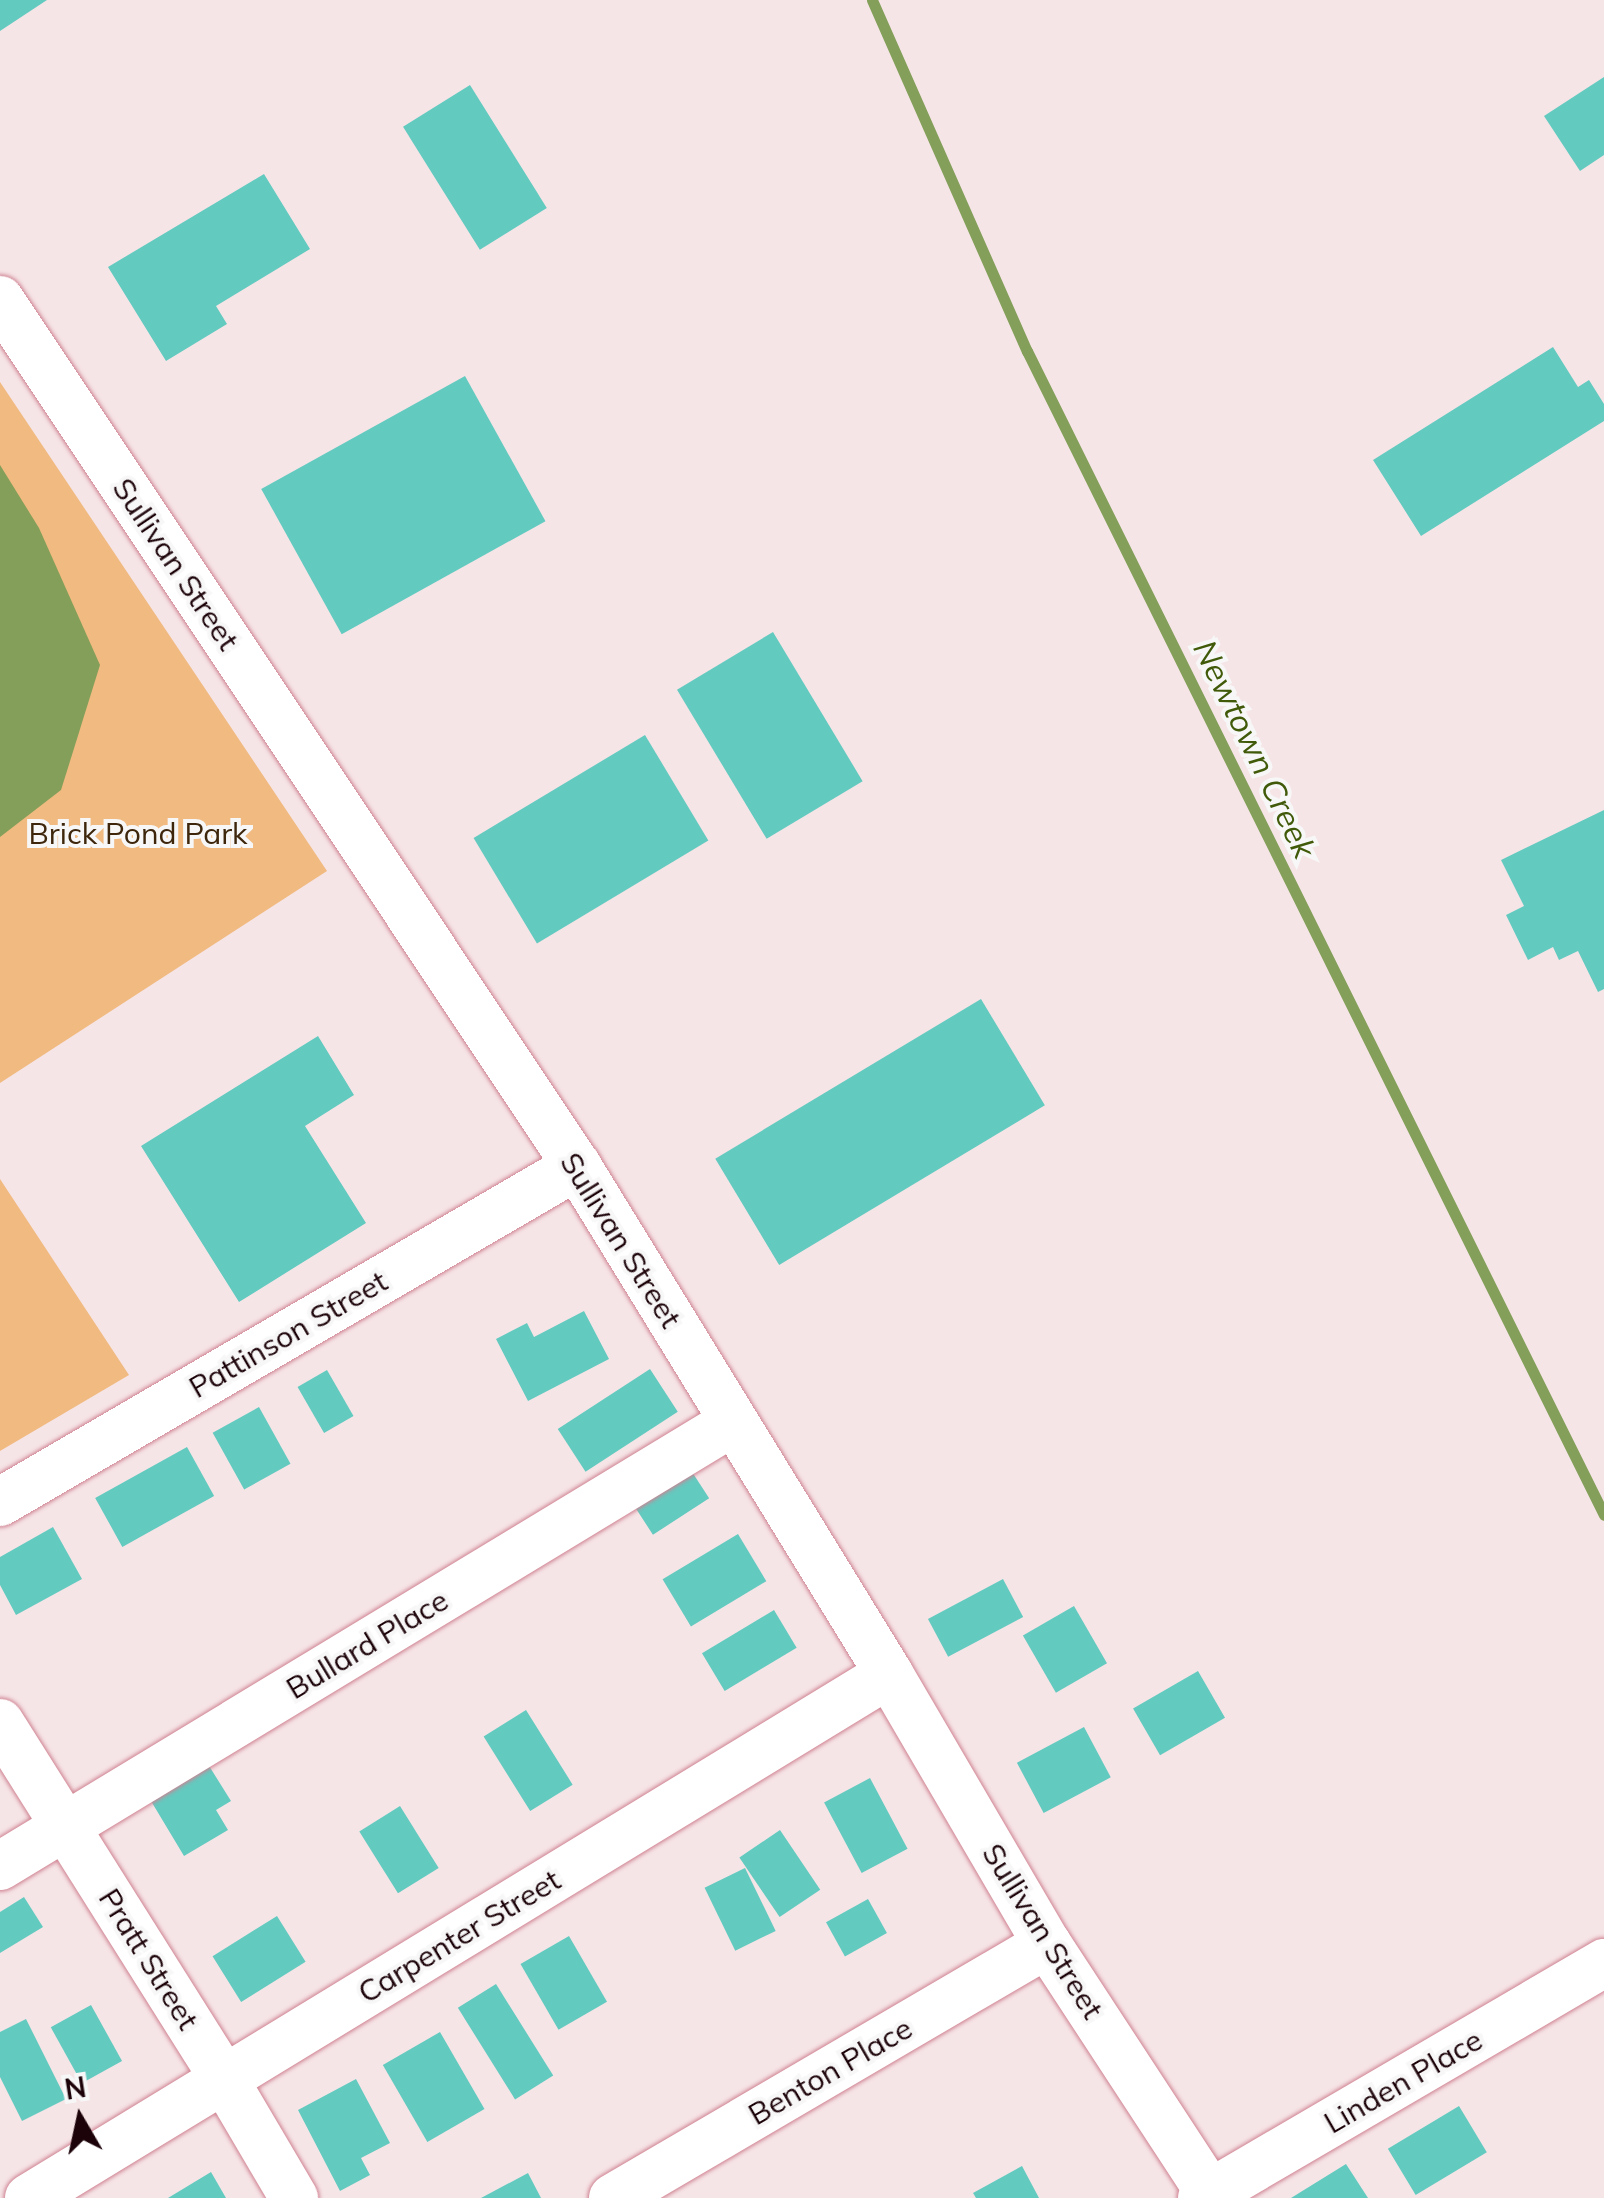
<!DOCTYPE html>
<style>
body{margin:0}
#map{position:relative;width:1604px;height:2198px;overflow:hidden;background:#f6e5e7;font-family:Mulish,sans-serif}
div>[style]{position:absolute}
.green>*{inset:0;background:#f0ba81}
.water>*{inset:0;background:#839f59}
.stream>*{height:11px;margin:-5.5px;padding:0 5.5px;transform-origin:5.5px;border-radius:5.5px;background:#839f59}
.building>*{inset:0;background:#63cac0;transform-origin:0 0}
.roads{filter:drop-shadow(0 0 2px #cf8291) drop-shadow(0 0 2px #cf8291)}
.minor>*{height:48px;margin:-24px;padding:0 24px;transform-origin:24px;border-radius:24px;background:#fff}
span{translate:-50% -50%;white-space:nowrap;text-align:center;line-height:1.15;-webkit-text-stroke:8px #f7f7f7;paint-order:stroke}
.street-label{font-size:30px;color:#1c0309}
.park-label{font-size:30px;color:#3d260b}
.water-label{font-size:32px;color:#405a0a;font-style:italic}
.north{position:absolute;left:30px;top:2068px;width:100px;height:100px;-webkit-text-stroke:8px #f7f7f7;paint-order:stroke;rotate:351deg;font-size:28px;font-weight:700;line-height:40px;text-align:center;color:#1c0309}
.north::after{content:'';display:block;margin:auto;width:35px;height:45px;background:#1c0309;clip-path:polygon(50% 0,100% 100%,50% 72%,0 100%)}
</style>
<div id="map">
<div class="green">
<div style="clip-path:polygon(0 382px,327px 871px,0 1083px)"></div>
<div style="clip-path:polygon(0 1179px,129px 1375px,0 1451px)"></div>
</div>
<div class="water">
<div style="clip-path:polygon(0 465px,39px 528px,100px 665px,61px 790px,0 837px)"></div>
</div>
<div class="stream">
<div style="left:872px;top:0;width:384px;rotate:66.2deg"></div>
<div style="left:1027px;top:351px;width:1299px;rotate:63.63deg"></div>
</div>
<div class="building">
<div style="clip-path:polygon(0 0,47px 0,0 31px)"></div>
<div style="clip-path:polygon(1604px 77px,1604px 155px,1580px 171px,1544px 116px)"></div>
<div style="left:470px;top:85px;width:145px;height:79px;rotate:58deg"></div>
<div style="clip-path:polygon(264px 174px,310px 249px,216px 306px,227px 324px,166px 361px,108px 267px)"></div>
<div style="clip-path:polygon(1553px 347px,1578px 387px,1589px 380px,1604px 404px,1604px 421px,1421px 536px,1373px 460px)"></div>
<div style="left:465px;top:376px;width:166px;height:233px;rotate:61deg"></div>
<div style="left:773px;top:632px;width:174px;height:112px;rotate:59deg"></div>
<div style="left:645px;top:735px;width:123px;height:200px;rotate:59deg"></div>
<div style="clip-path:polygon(1604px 810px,1604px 989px,1598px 992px,1578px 951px,1559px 960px,1553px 947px,1528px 960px,1506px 915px,1524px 906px,1501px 860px)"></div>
<div style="left:981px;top:999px;width:124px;height:310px;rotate:59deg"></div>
<div style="clip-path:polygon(318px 1036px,354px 1095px,305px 1126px,366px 1223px,239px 1302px,141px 1146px)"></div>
<div style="clip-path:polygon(584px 1311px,609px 1359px,528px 1401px,496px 1339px,527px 1323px,534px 1337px)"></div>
<div style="left:650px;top:1369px;width:51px;height:110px;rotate:57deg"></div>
<div style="left:327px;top:1370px;width:53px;height:34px;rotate:60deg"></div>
<div style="left:259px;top:1407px;width:65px;height:53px;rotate:61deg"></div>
<div style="left:187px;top:1447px;width:56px;height:105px;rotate:61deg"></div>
<div style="left:683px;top:1458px;width:48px;height:67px;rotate:57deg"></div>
<div style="clip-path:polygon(53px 1527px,82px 1579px,16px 1615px,0 1585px,0 1557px)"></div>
<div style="left:738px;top:1534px;width:55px;height:88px;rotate:59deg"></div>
<div style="left:1003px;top:1579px;width:43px;height:85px;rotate:62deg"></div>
<div style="left:1074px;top:1606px;width:66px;height:59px;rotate:60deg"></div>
<div style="left:774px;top:1610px;width:44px;height:84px;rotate:59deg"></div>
<div style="left:1198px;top:1671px;width:54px;height:75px;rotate:60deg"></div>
<div style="left:526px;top:1710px;width:88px;height:50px;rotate:58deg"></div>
<div style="left:1084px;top:1727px;width:57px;height:76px;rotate:62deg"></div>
<div style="clip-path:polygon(206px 1761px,231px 1801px,216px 1810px,228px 1830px,184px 1856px,148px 1796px)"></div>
<div style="left:870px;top:1778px;width:80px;height:52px;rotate:62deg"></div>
<div style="left:400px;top:1806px;width:73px;height:48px;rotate:58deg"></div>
<div style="left:780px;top:1830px;width:72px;height:49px;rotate:56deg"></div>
<div style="left:745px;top:1868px;width:70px;height:45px;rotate:64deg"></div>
<div style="clip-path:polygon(24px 1897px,43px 1927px,0 1953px,0 1912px)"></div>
<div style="left:868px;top:1899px;width:39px;height:48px;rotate:61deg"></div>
<div style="left:277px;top:1916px;width:54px;height:76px;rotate:58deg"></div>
<div style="left:569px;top:1936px;width:76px;height:56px;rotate:60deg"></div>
<div style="left:496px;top:1984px;width:108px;height:45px;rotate:58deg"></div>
<div style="left:91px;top:2005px;width:64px;height:46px;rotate:61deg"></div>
<div style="clip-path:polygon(26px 2019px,66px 2099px,22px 2121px,0 2077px,0 2032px)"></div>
<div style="left:440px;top:2032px;width:89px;height:66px;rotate:60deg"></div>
<div style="clip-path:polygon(356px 2079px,390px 2143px,361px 2158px,370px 2175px,340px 2191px,298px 2110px)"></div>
<div style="left:1459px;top:2106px;width:54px;height:83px;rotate:59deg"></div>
<div style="clip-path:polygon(1346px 2164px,1368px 2198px,1291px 2198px)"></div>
<div style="clip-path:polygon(1022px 2166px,1039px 2198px,976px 2198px,973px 2193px)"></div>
<div style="clip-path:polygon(211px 2172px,226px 2198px,168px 2198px)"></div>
<div style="clip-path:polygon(528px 2173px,541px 2198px,481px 2198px)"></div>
</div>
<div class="roads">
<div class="minor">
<div style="left:0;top:300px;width:1041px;rotate:56.33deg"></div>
<div style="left:577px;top:1166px;width:596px;rotate:58.44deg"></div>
<div style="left:889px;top:1674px;width:313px;rotate:59.7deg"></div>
<div style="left:1047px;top:1944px;width:303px;rotate:56.8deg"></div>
<div style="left:0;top:1502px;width:668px;rotate:-30.21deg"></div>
<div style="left:0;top:1723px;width:421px;rotate:57.8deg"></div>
<div style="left:224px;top:2079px;width:138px;rotate:59.5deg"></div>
<div style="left:0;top:1866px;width:857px;rotate:-31.2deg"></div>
<div style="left:29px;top:2198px;width:1007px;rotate:-31.35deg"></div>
<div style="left:613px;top:2198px;width:503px;rotate:-30.34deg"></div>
<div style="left:1202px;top:2198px;width:466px;rotate:-30.3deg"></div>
</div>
</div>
<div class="street-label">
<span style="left:176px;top:564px;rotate:56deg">Sullivan Street</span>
<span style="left:621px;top:1240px;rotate:58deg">Sullivan Street</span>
<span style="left:288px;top:1334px;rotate:-30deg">Pattinson Street</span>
<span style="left:367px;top:1644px;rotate:-31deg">Bullard Place</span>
<span style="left:1043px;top:1931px;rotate:58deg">Sullivan Street</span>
<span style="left:459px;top:1936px;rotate:-31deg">Carpenter Street</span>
<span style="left:149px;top:1959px;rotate:58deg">Pratt Street</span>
<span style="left:830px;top:2071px;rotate:-30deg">Benton Place</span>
<span style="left:1403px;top:2081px;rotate:-30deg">Linden Place</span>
</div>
<div class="park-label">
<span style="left:138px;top:833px">Brick Pond Park</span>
</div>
<div class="water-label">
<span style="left:1255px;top:749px;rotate:64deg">Newtown Creek</span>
</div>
<div class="north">N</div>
</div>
